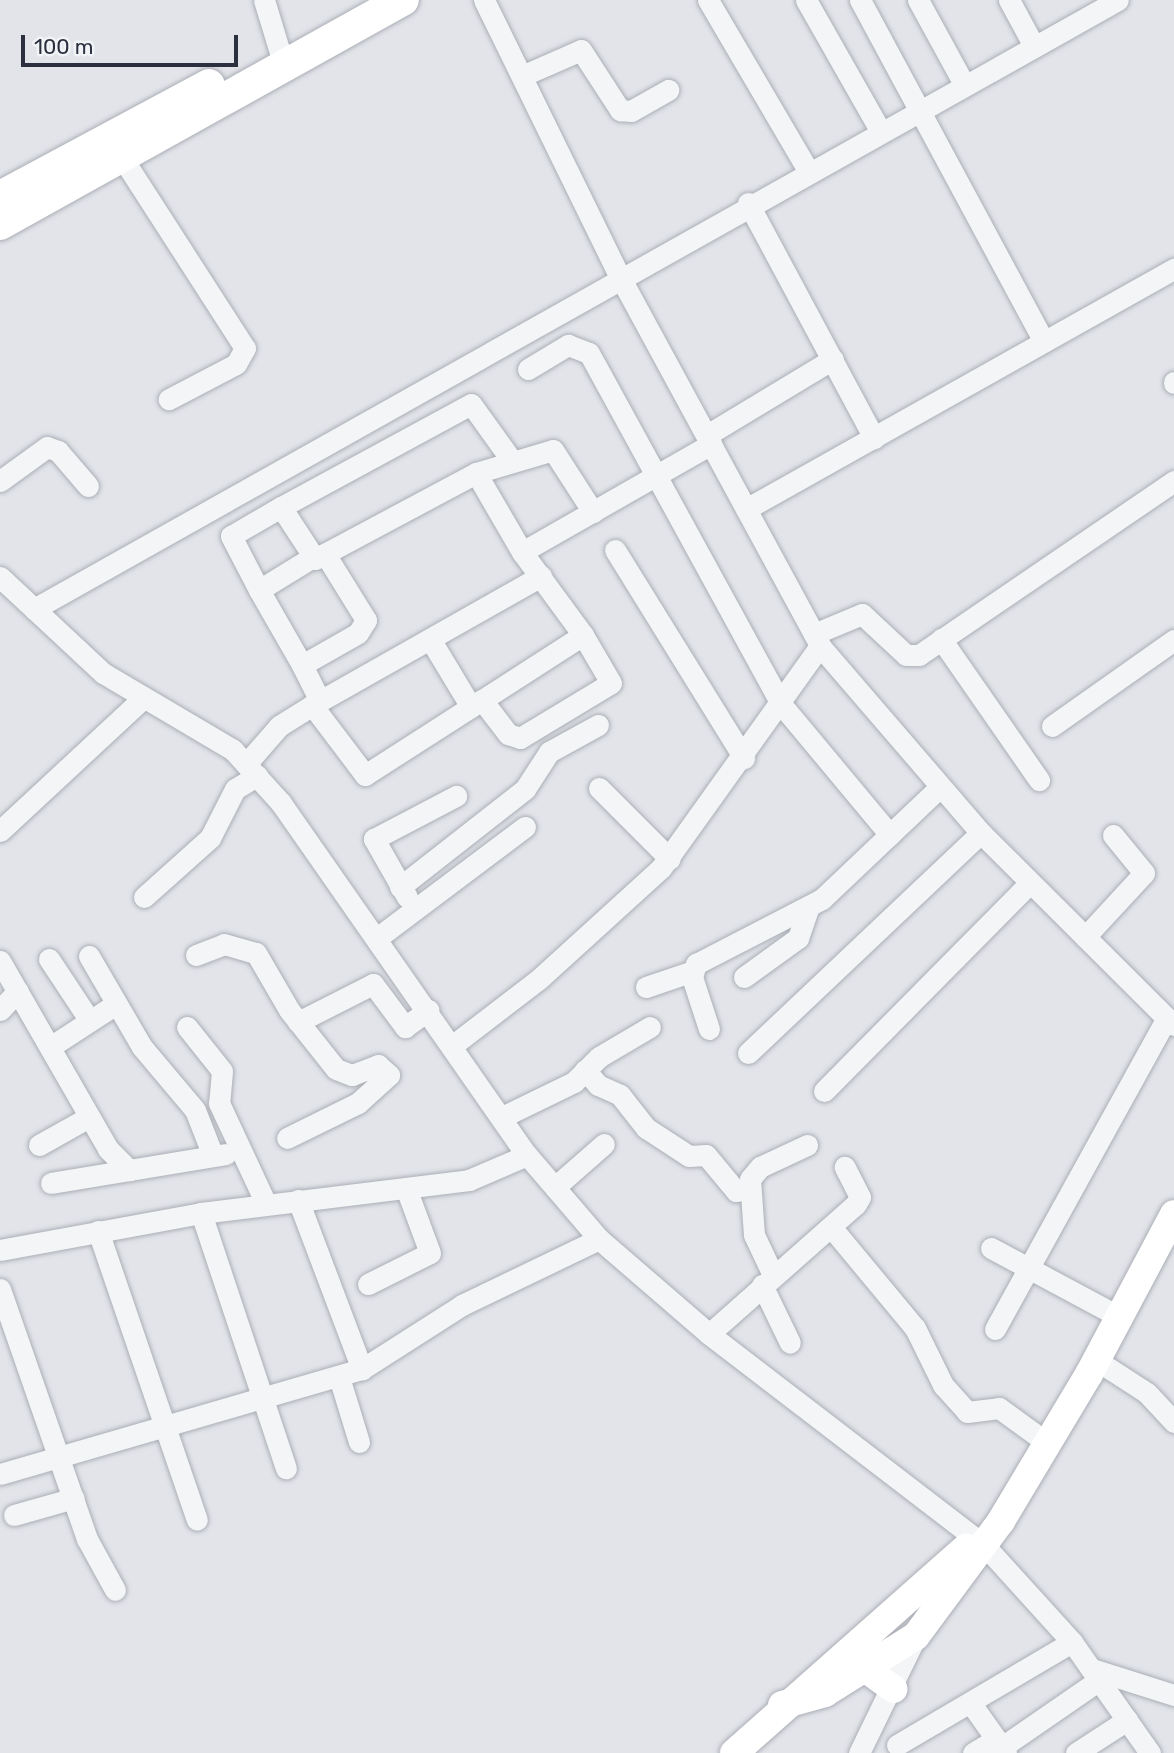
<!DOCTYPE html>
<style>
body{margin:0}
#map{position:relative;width:1174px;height:1753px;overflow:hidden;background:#e2e4e9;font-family:Rubik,sans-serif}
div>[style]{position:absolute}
.roads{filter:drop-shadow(0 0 2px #abaeb6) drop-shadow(0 0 2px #abaeb6)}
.minor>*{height:21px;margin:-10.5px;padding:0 10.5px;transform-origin:10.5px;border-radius:10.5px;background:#f4f5f7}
.major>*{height:28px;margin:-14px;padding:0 14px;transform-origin:14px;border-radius:14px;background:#fff}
.highway>*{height:32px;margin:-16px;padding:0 16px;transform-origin:16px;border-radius:16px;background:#fff}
span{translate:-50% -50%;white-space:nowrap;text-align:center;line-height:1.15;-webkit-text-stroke:6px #f1f3f6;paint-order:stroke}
.scale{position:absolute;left:21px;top:35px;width:217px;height:32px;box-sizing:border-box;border:4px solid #2b303f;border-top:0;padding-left:9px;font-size:21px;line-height:24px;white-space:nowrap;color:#2b303f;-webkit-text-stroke:5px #f1f3f6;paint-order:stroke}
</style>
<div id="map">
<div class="roads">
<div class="minor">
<div style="left:264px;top:0;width:69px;rotate:73.1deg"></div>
<div style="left:484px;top:0;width:309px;rotate:63.9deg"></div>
<div style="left:620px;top:277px;width:420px;rotate:61.5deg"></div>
<div style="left:820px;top:646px;width:247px;rotate:49.3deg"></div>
<div style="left:981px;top:833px;width:272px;rotate:44.9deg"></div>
<div style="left:708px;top:0;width:196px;rotate:59.6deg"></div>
<div style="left:806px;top:0;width:150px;rotate:60.4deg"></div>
<div style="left:860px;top:0;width:388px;rotate:61.7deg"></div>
<div style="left:918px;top:0;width:96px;rotate:61.3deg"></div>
<div style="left:1009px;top:0;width:52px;rotate:61.5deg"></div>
<div style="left:524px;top:75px;width:62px;rotate:-23.7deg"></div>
<div style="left:581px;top:50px;width:72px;rotate:57deg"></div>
<div style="left:620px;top:110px;width:11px;rotate:5deg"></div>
<div style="left:631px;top:111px;width:43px;rotate:-29.6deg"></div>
<div style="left:123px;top:159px;width:225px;rotate:57.2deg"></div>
<div style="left:245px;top:348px;width:18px;rotate:119deg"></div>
<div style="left:236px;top:364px;width:76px;rotate:152.4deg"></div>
<div style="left:748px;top:203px;width:267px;rotate:61.8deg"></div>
<div style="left:528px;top:369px;width:47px;rotate:-31deg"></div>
<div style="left:568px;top:345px;width:22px;rotate:21deg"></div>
<div style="left:589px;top:353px;width:400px;rotate:61.3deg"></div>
<div style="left:781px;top:704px;width:170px;rotate:50.2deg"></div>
<div style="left:1174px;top:382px;width:1px;rotate:90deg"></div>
<div style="left:707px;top:435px;width:147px;rotate:-31.1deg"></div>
<div style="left:512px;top:461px;width:70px;rotate:-125.7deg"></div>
<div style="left:471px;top:404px;width:216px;rotate:151.5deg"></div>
<div style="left:281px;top:507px;width:62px;rotate:56.8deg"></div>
<div style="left:315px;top:559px;width:183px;rotate:-28.1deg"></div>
<div style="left:476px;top:473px;width:91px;rotate:59.8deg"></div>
<div style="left:522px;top:552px;width:218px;rotate:-29.7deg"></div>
<div style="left:476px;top:473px;width:80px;rotate:-16.6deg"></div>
<div style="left:553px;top:450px;width:74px;rotate:57.2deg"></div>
<div style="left:0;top:481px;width:58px;rotate:-35.9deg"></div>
<div style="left:47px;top:447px;width:12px;rotate:20deg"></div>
<div style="left:58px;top:451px;width:46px;rotate:49.4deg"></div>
<div style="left:746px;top:509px;width:491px;rotate:-29.3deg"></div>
<div style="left:615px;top:550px;width:245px;rotate:58.2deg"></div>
<div style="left:522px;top:552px;width:103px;rotate:53.7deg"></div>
<div style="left:583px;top:635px;width:120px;rotate:147.2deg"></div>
<div style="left:482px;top:700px;width:43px;rotate:52.6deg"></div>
<div style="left:508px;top:734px;width:13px;rotate:18deg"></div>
<div style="left:520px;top:738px;width:106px;rotate:-31.1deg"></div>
<div style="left:611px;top:683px;width:56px;rotate:-120.3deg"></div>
<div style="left:311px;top:558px;width:61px;rotate:148.4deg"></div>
<div style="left:259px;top:590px;width:86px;rotate:60.2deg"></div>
<div style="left:302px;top:665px;width:64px;rotate:-29.7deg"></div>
<div style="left:358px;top:633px;width:15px;rotate:-58deg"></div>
<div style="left:366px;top:620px;width:78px;rotate:-121.8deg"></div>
<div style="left:0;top:577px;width:141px;rotate:43deg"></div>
<div style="left:103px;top:673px;width:151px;rotate:30.6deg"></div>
<div style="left:233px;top:750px;width:72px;rotate:47.8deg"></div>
<div style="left:281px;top:803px;width:429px;rotate:55.1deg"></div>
<div style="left:527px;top:1155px;width:111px;rotate:49.4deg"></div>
<div style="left:599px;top:1239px;width:145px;rotate:40.8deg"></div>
<div style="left:709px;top:1334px;width:348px;rotate:37.5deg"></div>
<div style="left:985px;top:1546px;width:130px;rotate:47.8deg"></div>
<div style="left:1072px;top:1642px;width:136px;rotate:54.9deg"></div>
<div style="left:259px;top:590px;width:61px;rotate:-117.4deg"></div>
<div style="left:231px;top:536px;width:58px;rotate:-30.1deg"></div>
<div style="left:34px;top:609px;width:1243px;rotate:-29.33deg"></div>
<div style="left:814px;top:634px;width:52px;rotate:-22.6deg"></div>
<div style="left:862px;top:614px;width:60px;rotate:43deg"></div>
<div style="left:906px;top:655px;width:13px"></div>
<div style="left:919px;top:655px;width:309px;rotate:-34.3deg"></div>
<div style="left:430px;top:639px;width:79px;rotate:58.9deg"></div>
<div style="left:941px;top:639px;width:172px;rotate:55.2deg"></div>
<div style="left:302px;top:665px;width:40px;rotate:63.4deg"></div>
<div style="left:320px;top:701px;width:9px;rotate:153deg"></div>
<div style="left:320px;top:701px;width:254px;rotate:-29.5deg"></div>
<div style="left:1052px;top:726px;width:149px;rotate:-35.2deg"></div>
<div style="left:246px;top:764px;width:50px;rotate:-49deg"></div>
<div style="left:279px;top:726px;width:39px;rotate:-32deg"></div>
<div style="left:312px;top:705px;width:88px;rotate:52.9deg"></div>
<div style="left:365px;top:775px;width:139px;rotate:-32.7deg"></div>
<div style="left:599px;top:788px;width:100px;rotate:45deg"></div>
<div style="left:0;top:831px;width:194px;rotate:-42.9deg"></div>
<div style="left:400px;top:887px;width:159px;rotate:-38.1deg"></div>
<div style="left:525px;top:789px;width:44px;rotate:-57deg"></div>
<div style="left:549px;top:752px;width:56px;rotate:-28.9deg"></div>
<div style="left:144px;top:897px;width:89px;rotate:-41.8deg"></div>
<div style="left:210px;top:838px;width:55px;rotate:-63deg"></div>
<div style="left:235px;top:789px;width:26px;rotate:-31deg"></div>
<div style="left:407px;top:897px;width:67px;rotate:-119.6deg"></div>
<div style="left:374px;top:839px;width:93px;rotate:-27.7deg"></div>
<div style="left:1085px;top:937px;width:87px;rotate:-47.3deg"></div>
<div style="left:1144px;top:873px;width:49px;rotate:-129.2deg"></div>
<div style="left:377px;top:938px;width:185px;rotate:-36.9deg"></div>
<div style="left:196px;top:955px;width:30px;rotate:-21deg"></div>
<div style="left:224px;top:944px;width:33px;rotate:16deg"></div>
<div style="left:256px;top:953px;width:66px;rotate:59.9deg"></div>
<div style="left:289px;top:1010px;width:75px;rotate:51.5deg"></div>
<div style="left:336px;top:1069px;width:17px;rotate:21deg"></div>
<div style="left:352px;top:1075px;width:28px;rotate:-21deg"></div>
<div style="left:378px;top:1065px;width:15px;rotate:42deg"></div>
<div style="left:389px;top:1075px;width:42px;rotate:137.9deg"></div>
<div style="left:358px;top:1103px;width:79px;rotate:153.8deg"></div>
<div style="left:89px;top:956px;width:105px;rotate:59.8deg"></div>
<div style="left:142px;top:1047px;width:82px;rotate:49.9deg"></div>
<div style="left:195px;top:1110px;width:49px;rotate:68.6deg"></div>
<div style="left:49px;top:959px;width:74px;rotate:56.5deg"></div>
<div style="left:0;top:961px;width:217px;rotate:60.1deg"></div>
<div style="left:108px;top:1149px;width:30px;rotate:45deg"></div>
<div style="left:744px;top:977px;width:67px;rotate:-35.8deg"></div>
<div style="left:798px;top:938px;width:34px;rotate:-71deg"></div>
<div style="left:646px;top:987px;width:50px;rotate:-18.8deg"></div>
<div style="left:0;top:1010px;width:26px;rotate:-47deg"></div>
<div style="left:298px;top:1022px;width:84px;rotate:-26.9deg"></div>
<div style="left:373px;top:984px;width:54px;rotate:53.3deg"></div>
<div style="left:405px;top:1027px;width:29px;rotate:-36deg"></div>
<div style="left:187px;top:1027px;width:56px;rotate:51.5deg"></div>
<div style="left:222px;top:1071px;width:32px;rotate:95deg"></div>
<div style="left:219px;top:1103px;width:111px;rotate:65deg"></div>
<div style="left:709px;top:1029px;width:55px;rotate:-108.1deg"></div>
<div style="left:692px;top:977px;width:14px;rotate:-73deg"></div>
<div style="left:696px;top:964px;width:142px;rotate:-27.3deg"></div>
<div style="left:822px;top:899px;width:161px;rotate:-43.5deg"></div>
<div style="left:453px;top:1045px;width:108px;rotate:-37.5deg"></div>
<div style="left:539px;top:979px;width:165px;rotate:-42.3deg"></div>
<div style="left:661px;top:868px;width:273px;rotate:-54.4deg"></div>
<div style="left:50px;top:1047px;width:79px;rotate:-33.1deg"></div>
<div style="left:748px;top:1053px;width:320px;rotate:-43.4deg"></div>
<div style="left:585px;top:1070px;width:20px;rotate:49deg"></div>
<div style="left:598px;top:1085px;width:24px;rotate:24deg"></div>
<div style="left:620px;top:1095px;width:42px;rotate:51.8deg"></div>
<div style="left:646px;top:1128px;width:51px;rotate:33.1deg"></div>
<div style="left:689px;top:1156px;width:17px;rotate:-3deg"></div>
<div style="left:706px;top:1155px;width:47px;rotate:50.2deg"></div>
<div style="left:736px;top:1191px;width:13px;rotate:-13deg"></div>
<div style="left:824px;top:1091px;width:293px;rotate:-45.3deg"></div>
<div style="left:502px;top:1117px;width:80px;rotate:-25.9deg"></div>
<div style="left:574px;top:1082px;width:35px;rotate:-45deg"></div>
<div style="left:599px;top:1057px;width:59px;rotate:-30.5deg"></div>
<div style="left:39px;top:1145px;width:57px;rotate:-29.2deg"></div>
<div style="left:51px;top:1183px;width:177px;rotate:-9.4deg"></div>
<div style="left:555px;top:1187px;width:65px;rotate:-41.3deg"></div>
<div style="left:298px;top:1200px;width:181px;rotate:69.3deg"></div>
<div style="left:201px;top:1213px;width:269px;rotate:71.6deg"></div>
<div style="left:831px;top:1227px;width:131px;rotate:50.3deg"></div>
<div style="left:915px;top:1328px;width:64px;rotate:63.8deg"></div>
<div style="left:943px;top:1385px;width:36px;rotate:48deg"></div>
<div style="left:967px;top:1412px;width:32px;rotate:-7deg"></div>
<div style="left:999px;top:1408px;width:49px;rotate:35.9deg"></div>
<div style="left:98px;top:1231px;width:305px;rotate:71.1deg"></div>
<div style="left:991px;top:1248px;width:144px;rotate:28.2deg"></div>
<div style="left:0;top:1250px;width:204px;rotate:-10.4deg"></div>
<div style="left:201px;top:1213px;width:270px;rotate:-7deg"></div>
<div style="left:469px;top:1180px;width:63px;rotate:-23.3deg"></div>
<div style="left:772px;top:1273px;width:42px;rotate:-115.3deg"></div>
<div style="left:754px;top:1235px;width:56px;rotate:-94.1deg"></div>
<div style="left:750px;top:1179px;width:16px;rotate:-50deg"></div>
<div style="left:760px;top:1167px;width:52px;rotate:-25.1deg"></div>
<div style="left:368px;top:1284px;width:69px;rotate:-26.6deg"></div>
<div style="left:430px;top:1253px;width:69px;rotate:-110.3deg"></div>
<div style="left:762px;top:1285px;width:64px;rotate:64.2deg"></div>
<div style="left:0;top:1289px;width:265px;rotate:70.8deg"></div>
<div style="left:87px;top:1539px;width:58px;rotate:61.2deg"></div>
<div style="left:995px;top:1329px;width:355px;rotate:-61.1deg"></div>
<div style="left:709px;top:1334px;width:196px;rotate:-41.5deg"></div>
<div style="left:856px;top:1204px;width:8px;rotate:-60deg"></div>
<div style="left:860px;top:1197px;width:34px;rotate:-117deg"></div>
<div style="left:1093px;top:1358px;width:64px;rotate:32.9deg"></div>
<div style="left:1147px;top:1393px;width:40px;rotate:47deg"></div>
<div style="left:339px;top:1377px;width:68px;rotate:72.9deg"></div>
<div style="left:0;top:1474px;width:377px;rotate:-16.2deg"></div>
<div style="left:362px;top:1369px;width:119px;rotate:-32.6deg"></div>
<div style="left:462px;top:1305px;width:152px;rotate:-25.7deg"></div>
<div style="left:14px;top:1515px;width:62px;rotate:-15.8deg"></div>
<div style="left:1092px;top:1669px;width:86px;rotate:17.6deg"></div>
<div style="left:972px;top:1705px;width:59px;rotate:54.7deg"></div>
<div style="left:897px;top:1745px;width:203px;rotate:-30.5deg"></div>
<div style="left:1002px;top:1747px;width:118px;rotate:-34.6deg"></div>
<div style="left:859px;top:1753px;width:130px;rotate:-64deg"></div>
<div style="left:973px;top:1753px;width:27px;rotate:-31deg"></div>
<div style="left:1076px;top:1753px;width:61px;rotate:-32.9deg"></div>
</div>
<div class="major">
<div style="left:866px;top:1669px;width:34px;rotate:36deg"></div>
<div style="left:782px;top:1705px;width:45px;rotate:-15.6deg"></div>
<div style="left:825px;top:1693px;width:107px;rotate:-32.1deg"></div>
<div style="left:916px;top:1636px;width:143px;rotate:-53.5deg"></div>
<div style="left:1001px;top:1521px;width:171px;rotate:-59.1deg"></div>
<div style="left:1089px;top:1374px;width:181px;rotate:-62deg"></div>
<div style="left:734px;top:1753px;width:310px;rotate:-41.5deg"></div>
</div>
<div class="highway">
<div style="left:0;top:197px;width:237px;rotate:-28.2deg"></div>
<div style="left:0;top:224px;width:461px;rotate:-29.1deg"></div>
</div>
</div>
<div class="scale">100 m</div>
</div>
